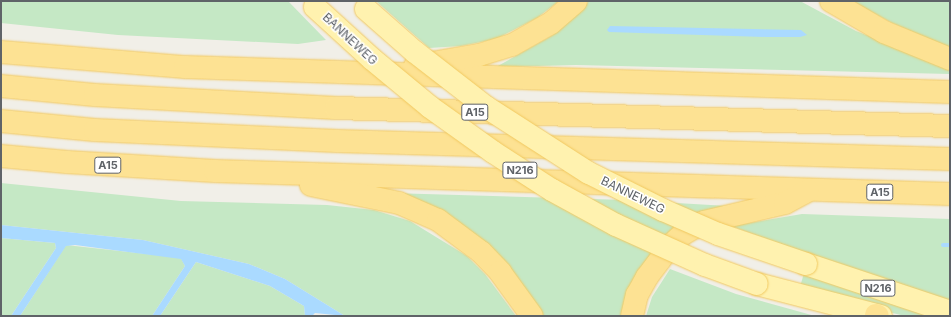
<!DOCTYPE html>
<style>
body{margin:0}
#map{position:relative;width:951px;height:317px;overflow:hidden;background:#f1efe8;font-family:Inter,sans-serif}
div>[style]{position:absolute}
.green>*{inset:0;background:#c5e8c5}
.water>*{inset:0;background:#aadaff}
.stream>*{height:4.5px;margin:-2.25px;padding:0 2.25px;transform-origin:2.25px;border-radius:2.25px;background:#aadaff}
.roads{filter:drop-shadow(0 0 1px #f2c960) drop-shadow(0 0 1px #f2c960)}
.primary>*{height:22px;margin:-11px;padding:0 11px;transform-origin:11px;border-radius:11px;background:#fff2af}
.highway>*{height:22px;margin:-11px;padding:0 11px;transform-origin:11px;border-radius:11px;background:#fde293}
.bridges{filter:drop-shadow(0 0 1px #f2c960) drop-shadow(0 0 1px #f2c960)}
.primary-bridge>*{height:22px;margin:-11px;padding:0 11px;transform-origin:11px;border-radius:11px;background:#fff2af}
span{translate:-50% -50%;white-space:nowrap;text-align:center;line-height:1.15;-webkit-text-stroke:3px #fff;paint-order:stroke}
.shield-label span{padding:1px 3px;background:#fff;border:1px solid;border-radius:3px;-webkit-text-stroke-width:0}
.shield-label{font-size:11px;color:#5f6368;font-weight:700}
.street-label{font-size:12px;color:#5f6368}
.frame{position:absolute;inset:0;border:2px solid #5f6368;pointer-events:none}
</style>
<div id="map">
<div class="green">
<div style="clip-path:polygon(1px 1px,288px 1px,326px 40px,298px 44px,118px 35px,1px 23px)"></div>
<div style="clip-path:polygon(376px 1px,559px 1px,537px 18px,496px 39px,461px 46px,429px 48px)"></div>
<div style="clip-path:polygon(589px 1px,800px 1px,856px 31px,950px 68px,950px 74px,576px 65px,496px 67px,553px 35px)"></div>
<div style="clip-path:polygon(852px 1px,950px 1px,950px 48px,892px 23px)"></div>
<div style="clip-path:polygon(1px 183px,181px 201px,327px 205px,374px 210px,410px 221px,467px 256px,485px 274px,516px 316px,345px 316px,285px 279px,249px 264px,143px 240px,1px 225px)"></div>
<div style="clip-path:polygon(390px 193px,625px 200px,728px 206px,712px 210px,627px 316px,539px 316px,531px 302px)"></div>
<div style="clip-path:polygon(802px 214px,950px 219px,950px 305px,731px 226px)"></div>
<div style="clip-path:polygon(1px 238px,55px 243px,56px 248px,11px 316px,1px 316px)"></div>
<div style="clip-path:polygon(66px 245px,165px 256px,181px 258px,185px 266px,152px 316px,20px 316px)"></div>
<div style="clip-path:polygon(196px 262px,270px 286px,304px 306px,305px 316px,160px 316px)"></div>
<div style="clip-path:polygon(670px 269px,736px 294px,815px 316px,646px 316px,652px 297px)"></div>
<div style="clip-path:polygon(804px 273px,924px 311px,922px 316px,905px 316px,831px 298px,800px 287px)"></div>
</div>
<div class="water">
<div style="clip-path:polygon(610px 26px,801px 30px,807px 35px,800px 37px,766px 37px,609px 32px,607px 30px)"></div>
<div style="clip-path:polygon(1px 225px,143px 240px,249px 264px,285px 279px,345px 316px,315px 313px,312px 316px,305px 316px,304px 306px,270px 286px,196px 262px,160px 316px,152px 316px,185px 266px,181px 259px,75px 245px,66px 246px,20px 316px,11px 316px,56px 248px,55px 243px,1px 238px)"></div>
</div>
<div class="stream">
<div style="left:943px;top:245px;width:7px"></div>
</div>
<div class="roads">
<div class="primary">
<div style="left:806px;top:264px;width:152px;rotate:18.4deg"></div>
<div style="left:757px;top:284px;width:128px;rotate:14.5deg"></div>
</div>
<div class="highway">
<div style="left:831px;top:1px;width:61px;rotate:30.3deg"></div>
<div style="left:884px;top:32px;width:71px;rotate:22.2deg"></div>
<div style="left:1px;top:52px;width:185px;rotate:4.7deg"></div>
<div style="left:185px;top:67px;width:765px;rotate:1.87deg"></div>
<div style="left:415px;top:66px;width:65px;rotate:-9.8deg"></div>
<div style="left:479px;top:55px;width:34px;rotate:-17deg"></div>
<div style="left:512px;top:45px;width:45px;rotate:-29.4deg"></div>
<div style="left:551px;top:23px;width:33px;rotate:-41deg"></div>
<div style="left:1px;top:86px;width:94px;rotate:5.5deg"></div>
<div style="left:95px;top:95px;width:241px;rotate:3.1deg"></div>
<div style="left:336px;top:108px;width:614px;rotate:1.68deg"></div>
<div style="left:1px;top:121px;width:94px;rotate:5.5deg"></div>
<div style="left:95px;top:130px;width:242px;rotate:2.6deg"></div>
<div style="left:337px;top:141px;width:613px;rotate:1.68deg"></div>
<div style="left:1px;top:156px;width:66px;rotate:5.2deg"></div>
<div style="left:67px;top:162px;width:148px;rotate:3.5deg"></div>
<div style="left:215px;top:171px;width:735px;rotate:1.79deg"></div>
<div style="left:311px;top:185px;width:90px;rotate:11.6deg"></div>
<div style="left:399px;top:203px;width:43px;rotate:23.6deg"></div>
<div style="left:438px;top:220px;width:54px;rotate:36.7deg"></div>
<div style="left:481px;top:252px;width:28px;rotate:46deg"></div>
<div style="left:500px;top:272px;width:54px;rotate:54deg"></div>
<div style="left:876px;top:315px;width:2px;rotate:27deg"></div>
<div style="left:632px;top:316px;width:22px;rotate:-77deg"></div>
<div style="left:637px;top:295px;width:21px;rotate:-61deg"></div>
<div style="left:647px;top:277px;width:39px;rotate:-53deg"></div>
<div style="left:670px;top:246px;width:18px;rotate:-43deg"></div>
<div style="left:683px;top:234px;width:24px;rotate:-30deg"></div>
<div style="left:704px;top:222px;width:83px;rotate:-13.2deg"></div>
<div style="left:785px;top:203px;width:26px;rotate:-28deg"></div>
</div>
</div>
<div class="bridges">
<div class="primary-bridge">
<div style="left:315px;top:7px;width:77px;rotate:42.4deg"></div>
<div style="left:372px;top:59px;width:75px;rotate:39.6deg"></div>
<div style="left:430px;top:107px;width:77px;rotate:35.5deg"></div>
<div style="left:493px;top:152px;width:70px;rotate:32.8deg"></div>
<div style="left:552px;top:190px;width:73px;rotate:28.7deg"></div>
<div style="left:616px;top:225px;width:98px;rotate:24.2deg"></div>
<div style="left:705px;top:265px;width:55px;rotate:20.1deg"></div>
<div style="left:366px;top:9px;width:65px;rotate:41.3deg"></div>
<div style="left:415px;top:52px;width:90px;rotate:37.8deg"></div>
<div style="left:486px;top:107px;width:122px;rotate:32.7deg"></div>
<div style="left:589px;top:173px;width:83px;rotate:26.6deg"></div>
<div style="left:663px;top:210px;width:60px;rotate:23.6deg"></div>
<div style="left:718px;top:234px;width:93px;rotate:18.8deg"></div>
</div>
</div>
<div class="shield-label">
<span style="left:475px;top:112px">A15</span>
<span style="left:108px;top:165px">A15</span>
<span style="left:520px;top:170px">N216</span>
<span style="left:880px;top:192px">A15</span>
<span style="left:878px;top:288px">N216</span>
</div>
<div class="street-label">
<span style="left:350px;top:39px;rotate:43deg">BANNEWEG</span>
<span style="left:633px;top:195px;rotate:26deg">BANNEWEG</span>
</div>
<div class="frame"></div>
</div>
